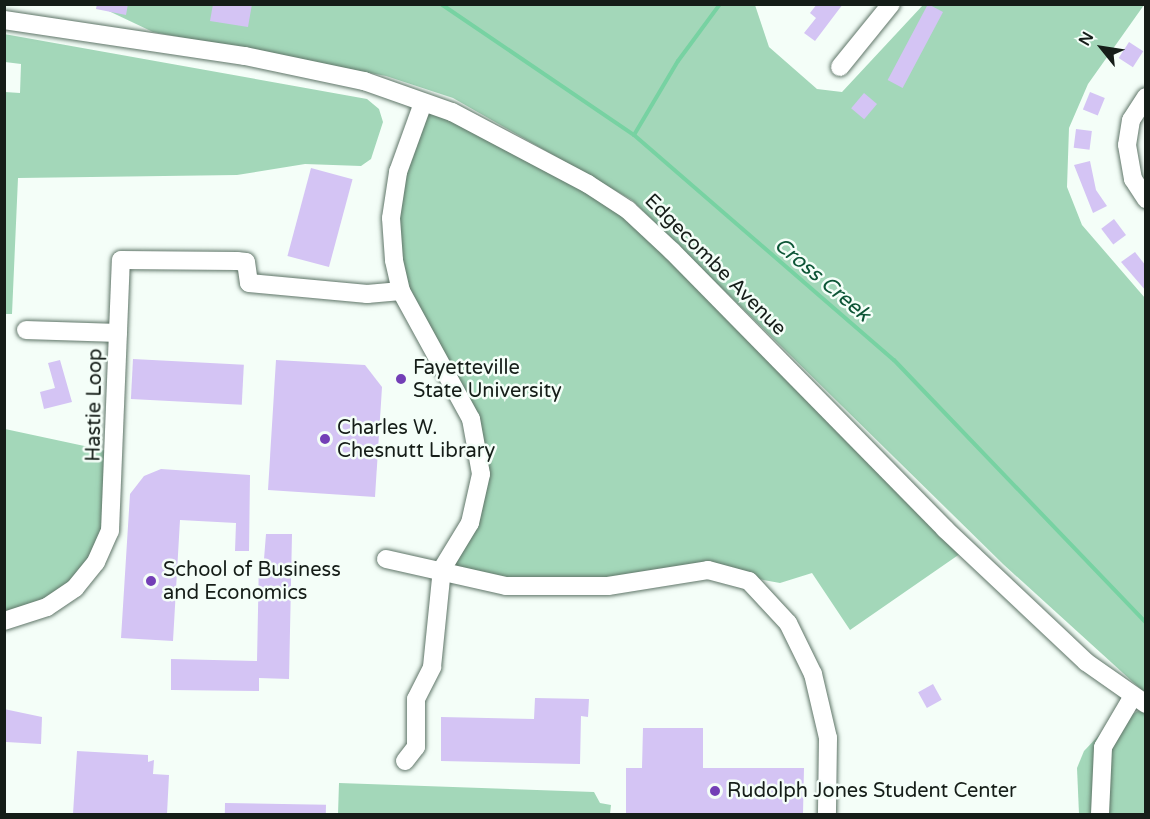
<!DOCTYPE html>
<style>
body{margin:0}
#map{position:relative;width:1150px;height:819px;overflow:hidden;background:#f4fef8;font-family:"Varela Round",sans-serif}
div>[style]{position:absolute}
.green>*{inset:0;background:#a3d7b9}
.stream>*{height:4px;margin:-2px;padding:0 2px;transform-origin:2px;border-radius:2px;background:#77d2a2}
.building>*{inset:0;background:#d4c4f4;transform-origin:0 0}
.roads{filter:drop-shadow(0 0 2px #5f7568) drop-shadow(0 0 2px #5f7568)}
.minor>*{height:18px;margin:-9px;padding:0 9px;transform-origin:9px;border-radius:9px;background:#fff}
.dots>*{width:16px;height:16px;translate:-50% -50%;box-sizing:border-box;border:3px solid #f4fef8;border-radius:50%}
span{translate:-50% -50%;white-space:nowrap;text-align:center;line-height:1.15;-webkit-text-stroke:5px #f4fef8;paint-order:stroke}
.street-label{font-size:20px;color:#151d18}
.poi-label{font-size:20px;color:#151d18}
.left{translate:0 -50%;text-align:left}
.water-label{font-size:21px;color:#0d5536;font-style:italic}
.frame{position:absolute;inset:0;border:6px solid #151d18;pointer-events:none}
.north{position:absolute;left:1072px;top:18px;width:60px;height:60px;-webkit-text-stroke:4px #f4fef8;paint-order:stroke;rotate:300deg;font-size:16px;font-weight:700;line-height:24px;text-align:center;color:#151d18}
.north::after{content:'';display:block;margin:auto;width:21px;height:27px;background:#151d18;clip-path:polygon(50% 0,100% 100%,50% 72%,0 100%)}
</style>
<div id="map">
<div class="green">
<div style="clip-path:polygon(96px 5px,755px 5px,769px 47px,817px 89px,842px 92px,923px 5px,1144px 5px,1088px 84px,1069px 128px,1067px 187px,1082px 225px,1145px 298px,1145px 693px,1003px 564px,632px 200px,453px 98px,386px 76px,153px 32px)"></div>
<div style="clip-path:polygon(4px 34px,367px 99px,379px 109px,383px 122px,371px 159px,361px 166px,305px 164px,237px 175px,18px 178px,12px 314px,5px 314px,5px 92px,20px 93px,21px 64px,5px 62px)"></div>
<div style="clip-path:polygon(423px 103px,628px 210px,967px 549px,850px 630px,812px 573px,780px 583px,708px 570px,535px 587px,442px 569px,470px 523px,478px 443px,399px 284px,391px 233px)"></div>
<div style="clip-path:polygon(5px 429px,117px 453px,114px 504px,87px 576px,5px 621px)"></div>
<div style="clip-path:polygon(1145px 707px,1145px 814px,1079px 814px,1077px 768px,1084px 751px,1103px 731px)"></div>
<div style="clip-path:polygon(339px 783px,594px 792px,600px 803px,611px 805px,610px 814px,338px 814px)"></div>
</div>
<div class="stream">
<div style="left:441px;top:4px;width:233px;rotate:34.2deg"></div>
<div style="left:634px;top:135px;width:344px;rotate:40.9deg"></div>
<div style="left:894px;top:360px;width:364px;rotate:46.2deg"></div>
<div style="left:634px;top:135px;width:86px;rotate:-59.3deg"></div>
<div style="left:678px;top:61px;width:71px;rotate:-53.6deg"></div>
</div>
<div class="building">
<div style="clip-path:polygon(97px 4px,128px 4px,126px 15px,96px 9px)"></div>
<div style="clip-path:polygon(213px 4px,252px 4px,248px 27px,210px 21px)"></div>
<div style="clip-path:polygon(817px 4px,843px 4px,815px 41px,804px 33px,816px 18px,810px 13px)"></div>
<div style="left:928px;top:4px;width:17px;height:86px;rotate:28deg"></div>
<div style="left:1129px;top:42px;width:17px;height:19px;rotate:33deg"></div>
<div style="left:1090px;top:92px;width:16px;height:19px;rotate:22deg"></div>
<div style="left:864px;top:93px;width:17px;height:20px;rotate:40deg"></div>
<div style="left:1076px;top:129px;width:16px;height:19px;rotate:7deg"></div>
<div style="clip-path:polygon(1090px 161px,1096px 190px,1107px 206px,1093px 213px,1074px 165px)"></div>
<div style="left:311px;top:168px;width:43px;height:91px;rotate:15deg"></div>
<div style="left:1114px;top:219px;width:20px;height:16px;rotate:53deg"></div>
<div style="clip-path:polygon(1135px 252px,1146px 266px,1146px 291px,1121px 262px)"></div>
<div style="left:133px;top:359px;width:111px;height:40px;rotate:3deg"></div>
<div style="clip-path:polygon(60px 360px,72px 402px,44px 409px,40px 392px,55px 388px,48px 363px)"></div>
<div style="clip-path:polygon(276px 360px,365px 365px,382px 387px,375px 497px,268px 490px)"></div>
<div style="clip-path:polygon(161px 469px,250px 475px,249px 551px,235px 551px,236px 523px,180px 520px,173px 641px,121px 638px,130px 494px,144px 476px)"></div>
<div style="clip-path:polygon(266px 534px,292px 534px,289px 679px,259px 678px,259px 691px,171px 690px,171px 659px,257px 661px,259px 559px,264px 559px)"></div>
<div style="left:933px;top:684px;width:18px;height:17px;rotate:61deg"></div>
<div style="clip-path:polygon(535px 698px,589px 699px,588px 717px,581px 716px,580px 764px,441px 761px,441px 717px,534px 719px)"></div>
<div style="clip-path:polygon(4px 709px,42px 717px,41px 744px,6px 742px)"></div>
<div style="clip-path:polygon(643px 728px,703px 728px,703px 768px,804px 768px,803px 814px,626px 814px,626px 768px,642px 768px)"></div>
<div style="clip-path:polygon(77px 751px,148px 755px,148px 762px,154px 760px,153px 774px,169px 775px,167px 814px,73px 814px)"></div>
<div style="left:225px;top:803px;width:101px;height:11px;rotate:1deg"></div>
</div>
<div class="roads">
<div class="minor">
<div style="left:4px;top:20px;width:244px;rotate:8.5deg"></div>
<div style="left:245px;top:56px;width:122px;rotate:11.9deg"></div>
<div style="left:364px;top:81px;width:93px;rotate:19.4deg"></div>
<div style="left:452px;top:112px;width:154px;rotate:27.9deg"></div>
<div style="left:588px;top:184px;width:48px;rotate:33deg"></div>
<div style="left:628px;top:210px;width:60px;rotate:43deg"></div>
<div style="left:672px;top:251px;width:390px;rotate:45.5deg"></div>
<div style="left:945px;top:529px;width:194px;rotate:43.3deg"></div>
<div style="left:1086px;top:662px;width:73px;rotate:35deg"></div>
<div style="left:840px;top:67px;width:81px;rotate:-51deg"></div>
<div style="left:1146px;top:97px;width:27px;rotate:123deg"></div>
<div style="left:1131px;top:120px;width:25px;rotate:99deg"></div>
<div style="left:1127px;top:145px;width:35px;rotate:80deg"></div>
<div style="left:1133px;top:179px;width:24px;rotate:57deg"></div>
<div style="left:26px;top:330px;width:92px;rotate:1.9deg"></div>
<div style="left:386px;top:559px;width:123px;rotate:12.7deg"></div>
<div style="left:506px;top:586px;width:102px"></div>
<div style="left:608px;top:586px;width:101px;rotate:-9.1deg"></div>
<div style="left:708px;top:570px;width:42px;rotate:15deg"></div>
<div style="left:749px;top:581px;width:57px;rotate:47.1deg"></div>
<div style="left:788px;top:623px;width:57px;rotate:63.9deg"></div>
<div style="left:813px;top:674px;width:66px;rotate:76.8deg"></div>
<div style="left:828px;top:738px;width:76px;rotate:90.8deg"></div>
<div style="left:4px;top:621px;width:45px;rotate:-18deg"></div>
<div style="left:47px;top:607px;width:34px;rotate:-34deg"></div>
<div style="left:75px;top:588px;width:33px;rotate:-51deg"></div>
<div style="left:96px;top:562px;width:34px;rotate:-66deg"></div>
<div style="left:110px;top:531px;width:271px;rotate:-87.7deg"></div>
<div style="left:121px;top:260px;width:116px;rotate:0.5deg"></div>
<div style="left:237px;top:261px;width:9px;rotate:6deg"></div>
<div style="left:246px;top:262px;width:21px;rotate:82deg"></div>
<div style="left:249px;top:283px;width:119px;rotate:5.3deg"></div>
<div style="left:367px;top:294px;width:34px;rotate:-5deg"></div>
<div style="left:405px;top:761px;width:18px;rotate:-52deg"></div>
<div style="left:416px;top:747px;width:48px;rotate:-90deg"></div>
<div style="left:416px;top:699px;width:36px;rotate:-63deg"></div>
<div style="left:432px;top:667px;width:99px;rotate:-84.2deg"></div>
<div style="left:442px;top:569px;width:54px;rotate:-58.7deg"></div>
<div style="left:470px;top:523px;width:50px;rotate:-77.3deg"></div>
<div style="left:481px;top:474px;width:56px;rotate:-100.3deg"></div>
<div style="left:471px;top:419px;width:146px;rotate:-118.7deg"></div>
<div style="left:401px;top:291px;width:32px;rotate:-103deg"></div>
<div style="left:394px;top:260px;width:42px;rotate:-94.1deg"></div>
<div style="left:391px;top:218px;width:47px;rotate:-81.3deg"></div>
<div style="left:398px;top:172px;width:73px;rotate:-70.1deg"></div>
<div style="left:1100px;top:814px;width:67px;rotate:-87.4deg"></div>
<div style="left:1103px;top:747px;width:59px;rotate:-59.5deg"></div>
</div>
</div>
<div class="dots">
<div style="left:401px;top:379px;background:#733fb6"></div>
<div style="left:325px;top:439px;background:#733fb6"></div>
<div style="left:151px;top:581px;background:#733fb6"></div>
<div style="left:715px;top:791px;background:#733fb6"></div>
</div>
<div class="street-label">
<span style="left:715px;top:265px;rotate:45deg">Edgecombe Avenue</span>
<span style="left:95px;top:405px;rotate:-89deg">Hastie Loop</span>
</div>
<div class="poi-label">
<span class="left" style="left:413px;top:380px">Fayetteville<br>State University</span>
<span class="left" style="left:337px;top:440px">Charles W.<br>Chesnutt Library</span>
<span class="left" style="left:163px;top:582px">School of Business<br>and Economics</span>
<span class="left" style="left:727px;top:791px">Rudolph Jones Student Center</span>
</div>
<div class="water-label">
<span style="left:822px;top:280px;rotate:40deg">Cross Creek</span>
</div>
<div class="frame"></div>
<div class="north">N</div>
</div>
